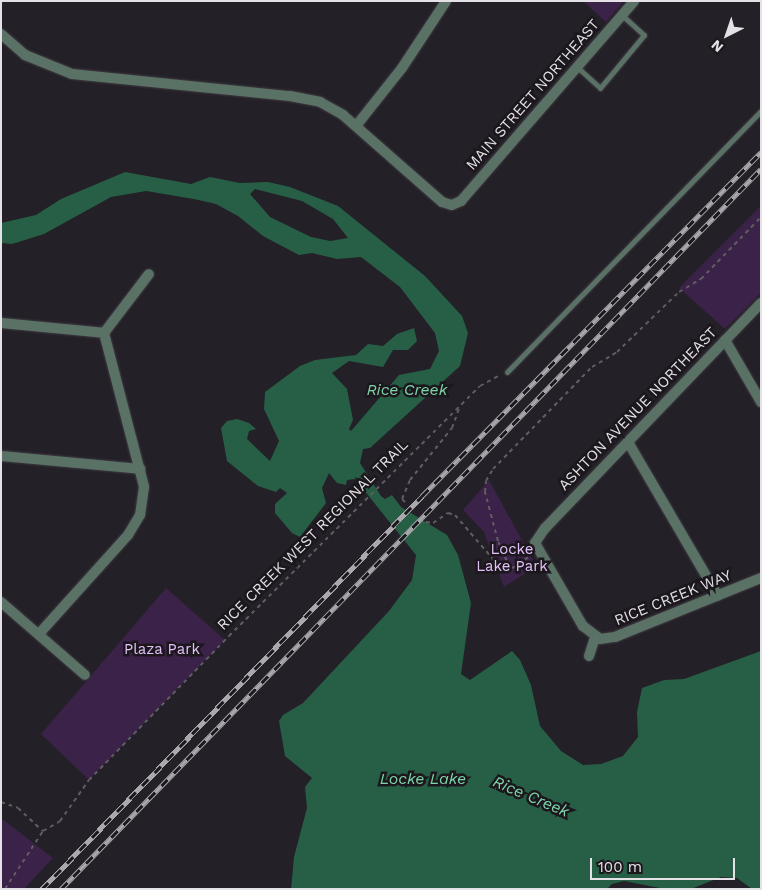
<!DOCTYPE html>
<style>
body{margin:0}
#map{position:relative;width:762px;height:890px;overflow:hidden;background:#242027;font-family:"Work Sans",sans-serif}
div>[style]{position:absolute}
.green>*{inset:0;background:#3b2248}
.water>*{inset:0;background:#265f45}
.path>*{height:2px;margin-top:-1px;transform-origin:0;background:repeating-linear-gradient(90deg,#5f5c62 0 4px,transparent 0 8px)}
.roads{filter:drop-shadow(0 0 1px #3f3b42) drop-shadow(0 0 1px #3f3b42)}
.service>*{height:5px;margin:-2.5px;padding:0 2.5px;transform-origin:2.5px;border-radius:2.5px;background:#5a7165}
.minor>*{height:10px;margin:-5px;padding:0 5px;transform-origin:5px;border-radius:5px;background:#5a7165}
.rail>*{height:5px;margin-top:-2.5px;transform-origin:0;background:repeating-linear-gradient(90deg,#1b171d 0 9px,#aaa8ad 0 18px);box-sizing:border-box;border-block:1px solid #aaa8ad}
span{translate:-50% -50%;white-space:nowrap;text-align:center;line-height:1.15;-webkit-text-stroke:5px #1b171d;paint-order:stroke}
.street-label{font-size:15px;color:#e4e2e6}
.park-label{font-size:15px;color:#e2c0f8}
.water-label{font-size:16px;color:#7ed4a9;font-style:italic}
.frame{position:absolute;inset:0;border:2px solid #e4e2e6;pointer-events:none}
.north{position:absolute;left:702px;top:10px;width:50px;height:50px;-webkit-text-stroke:4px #1b171d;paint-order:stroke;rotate:221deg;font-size:14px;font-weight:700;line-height:20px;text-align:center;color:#e4e2e6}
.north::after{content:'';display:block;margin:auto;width:18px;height:22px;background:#e4e2e6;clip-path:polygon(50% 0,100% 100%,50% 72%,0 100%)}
.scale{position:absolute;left:590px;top:858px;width:145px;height:22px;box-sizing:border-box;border:2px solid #e4e2e6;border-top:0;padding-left:6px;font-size:15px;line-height:18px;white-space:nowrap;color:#e4e2e6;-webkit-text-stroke:4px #1b171d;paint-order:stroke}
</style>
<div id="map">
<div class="green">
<div style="clip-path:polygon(583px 1px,624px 1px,606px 22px)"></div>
<div style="clip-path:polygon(761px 206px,761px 293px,725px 329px,679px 288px)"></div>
<div style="clip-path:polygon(489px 480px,536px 566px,504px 587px,484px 532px,463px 510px)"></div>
<div style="clip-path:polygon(166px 588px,225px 640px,89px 780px,41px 734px)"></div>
<div style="clip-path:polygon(1px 818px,53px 858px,24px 889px,1px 889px)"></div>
</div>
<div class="water">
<div style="clip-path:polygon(evenodd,125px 172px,191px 184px,210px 177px,240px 183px,268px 182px,290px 187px,338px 206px,425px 276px,462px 316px,468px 333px,460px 366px,370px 448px,363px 449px,360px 463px,381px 496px,385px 499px,392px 495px,401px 507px,447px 535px,458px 555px,471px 603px,461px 674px,470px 680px,512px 651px,520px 660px,531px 685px,540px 726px,561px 751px,583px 765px,601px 764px,623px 756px,638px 737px,637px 712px,642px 688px,664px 680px,684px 679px,761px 651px,761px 889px,752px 889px,737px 878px,721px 877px,691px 889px,665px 889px,624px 881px,612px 884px,607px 889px,291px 889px,294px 857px,307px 808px,305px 787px,312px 778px,285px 756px,279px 721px,283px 715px,303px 703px,389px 611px,412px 580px,416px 555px,355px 479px,347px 480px,346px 485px,337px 483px,329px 473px,322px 488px,326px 503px,300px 537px,292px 533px,275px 513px,275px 504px,287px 493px,280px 488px,276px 492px,258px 486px,227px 461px,221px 428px,227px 421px,237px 419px,249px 423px,256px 429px,249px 431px,247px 439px,270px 461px,279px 441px,264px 409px,265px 392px,300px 366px,315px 360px,356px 355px,368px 344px,383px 346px,397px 334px,414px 328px,417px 341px,408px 350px,393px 350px,383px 367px,349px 361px,332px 373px,347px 389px,353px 420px,349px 429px,351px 431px,399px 375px,430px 369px,439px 351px,435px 333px,400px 287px,361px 257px,337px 259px,312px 253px,299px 255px,263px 236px,238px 216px,216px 204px,194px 199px,146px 191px,111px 197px,44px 234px,12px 244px,1px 243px,1px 223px,36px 215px,61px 199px,125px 172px,255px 189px,302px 201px,333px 219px,348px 238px,330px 241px,311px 237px,270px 217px,250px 194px,255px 189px)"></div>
</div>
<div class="path">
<div style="left:405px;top:502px;width:4px;rotate:-135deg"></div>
<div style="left:402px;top:499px;width:21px;rotate:-67deg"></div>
<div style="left:410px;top:480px;width:67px;rotate:-51.1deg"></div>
<div style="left:452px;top:428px;width:20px;rotate:-70deg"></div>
<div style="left:426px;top:522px;width:7px;rotate:8deg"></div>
<div style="left:433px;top:523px;width:18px;rotate:-34deg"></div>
<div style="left:448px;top:513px;width:7px;rotate:16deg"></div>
<div style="left:455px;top:515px;width:77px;rotate:49.2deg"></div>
<div style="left:505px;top:573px;width:32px;rotate:-34deg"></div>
<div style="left:510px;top:568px;width:30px;rotate:-114deg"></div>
<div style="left:498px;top:541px;width:51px;rotate:-104.9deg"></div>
<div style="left:485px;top:492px;width:11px;rotate:-85deg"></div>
<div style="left:486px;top:481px;width:14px;rotate:-60deg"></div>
<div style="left:493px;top:469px;width:142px;rotate:-45.9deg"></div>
<div style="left:592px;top:367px;width:29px;rotate:-31deg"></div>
<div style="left:617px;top:352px;width:86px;rotate:-44.1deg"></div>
<div style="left:679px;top:292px;width:26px;rotate:-31deg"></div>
<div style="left:701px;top:279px;width:86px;rotate:-45.9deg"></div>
<div style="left:1px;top:802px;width:18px;rotate:19deg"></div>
<div style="left:18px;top:808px;width:34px;rotate:43deg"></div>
<div style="left:43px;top:831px;width:20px;rotate:-30deg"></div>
<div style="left:60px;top:821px;width:50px;rotate:-54.7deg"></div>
<div style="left:89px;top:780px;width:201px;rotate:-45.8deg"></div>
<div style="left:229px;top:636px;width:354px;rotate:-44.9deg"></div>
<div style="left:480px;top:386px;width:23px;rotate:-29deg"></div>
<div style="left:5px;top:889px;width:69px;rotate:-56.8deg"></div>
</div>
<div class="roads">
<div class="service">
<div style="left:577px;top:67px;width:31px;rotate:42deg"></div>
<div style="left:600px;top:88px;width:69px;rotate:-50.3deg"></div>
<div style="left:644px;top:35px;width:30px;rotate:-138deg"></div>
<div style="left:507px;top:372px;width:364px;rotate:-45.8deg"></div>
</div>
<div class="minor">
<div style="left:1px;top:34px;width:32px;rotate:41deg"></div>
<div style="left:25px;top:55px;width:51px;rotate:22deg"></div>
<div style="left:72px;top:74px;width:219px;rotate:5.8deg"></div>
<div style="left:290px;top:96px;width:31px;rotate:11deg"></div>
<div style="left:320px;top:102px;width:26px;rotate:29deg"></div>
<div style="left:343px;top:115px;width:132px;rotate:41.3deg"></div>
<div style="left:442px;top:202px;width:10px;rotate:17deg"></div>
<div style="left:452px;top:205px;width:10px;rotate:-24deg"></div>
<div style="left:461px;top:201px;width:264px;rotate:-49.1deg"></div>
<div style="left:356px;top:126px;width:74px;rotate:-51.6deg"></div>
<div style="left:402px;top:68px;width:80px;rotate:-56.7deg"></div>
<div style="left:761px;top:303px;width:312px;rotate:133.8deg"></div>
<div style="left:545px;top:528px;width:18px;rotate:124deg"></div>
<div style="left:535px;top:543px;width:96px;rotate:60deg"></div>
<div style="left:583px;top:626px;width:21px;rotate:37deg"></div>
<div style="left:600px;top:639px;width:15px;rotate:-8deg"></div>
<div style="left:615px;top:637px;width:157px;rotate:-22deg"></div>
<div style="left:1px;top:323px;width:103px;rotate:5.5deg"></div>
<div style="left:104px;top:333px;width:159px;rotate:75.4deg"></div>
<div style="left:144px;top:487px;width:28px;rotate:98deg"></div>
<div style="left:140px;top:515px;width:23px;rotate:121deg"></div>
<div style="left:128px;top:535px;width:133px;rotate:132deg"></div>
<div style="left:104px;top:333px;width:74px;rotate:-52.7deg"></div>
<div style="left:725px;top:340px;width:72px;rotate:59.9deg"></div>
<div style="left:628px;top:442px;width:178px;rotate:59.7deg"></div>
<div style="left:1px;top:456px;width:140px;rotate:5.3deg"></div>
<div style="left:1px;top:602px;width:111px;rotate:41deg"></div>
<div style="left:589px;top:656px;width:20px;rotate:-72deg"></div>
</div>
</div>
<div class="rail">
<div style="left:42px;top:889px;width:547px;rotate:-45.96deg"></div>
<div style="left:422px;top:496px;width:483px;rotate:-45.4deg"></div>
<div style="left:61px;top:889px;width:1004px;rotate:-45.81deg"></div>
</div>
<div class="street-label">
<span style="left:533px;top:95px;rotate:-49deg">MAIN STREET NORTHEAST</span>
<span style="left:638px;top:409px;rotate:-46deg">ASHTON AVENUE NORTHEAST</span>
<span style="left:313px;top:535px;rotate:-45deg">RICE CREEK WEST REGIONAL TRAIL</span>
<span style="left:673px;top:598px;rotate:-22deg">RICE CREEK WAY</span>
</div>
<div class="park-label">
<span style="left:512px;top:558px">Locke<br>Lake Park</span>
<span style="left:162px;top:650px">Plaza Park</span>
</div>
<div class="water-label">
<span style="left:407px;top:390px">Rice Creek</span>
<span style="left:423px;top:779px">Locke Lake</span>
<span style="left:531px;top:797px;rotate:23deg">Rice Creek</span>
</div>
<div class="frame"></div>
<div class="north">N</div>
<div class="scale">100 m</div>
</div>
